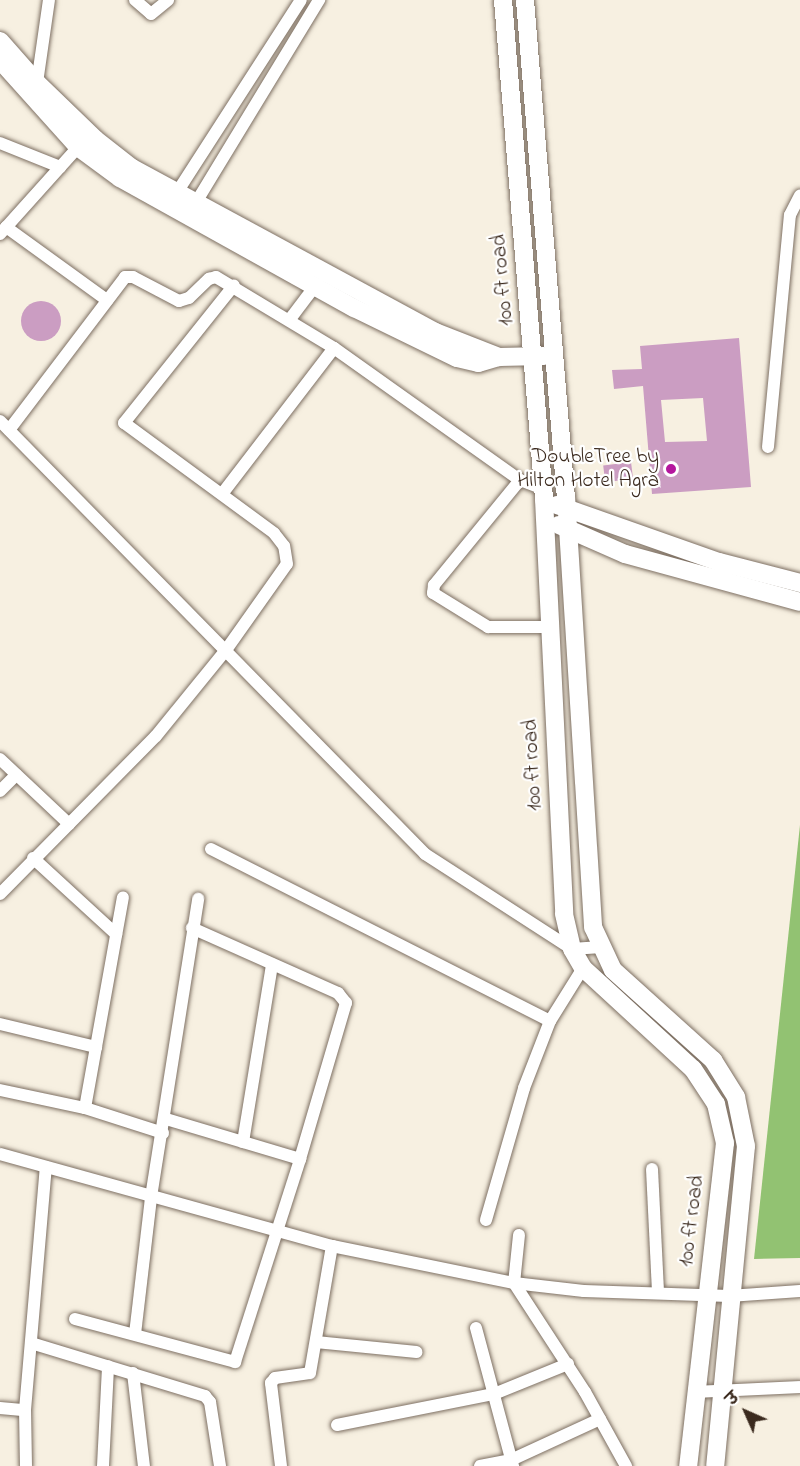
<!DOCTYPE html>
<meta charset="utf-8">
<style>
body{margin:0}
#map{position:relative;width:800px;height:1466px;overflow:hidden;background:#f7f0e1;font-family:"Indie Flower","Playpen Sans Deva",sans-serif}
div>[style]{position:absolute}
.green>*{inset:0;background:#92c272}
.building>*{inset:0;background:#cb9dc2;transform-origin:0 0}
.round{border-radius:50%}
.roads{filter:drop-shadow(0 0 2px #7d6f62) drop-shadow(0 0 2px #7d6f62)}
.street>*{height:12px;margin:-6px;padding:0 6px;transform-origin:6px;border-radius:6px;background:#fff}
.secondary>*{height:18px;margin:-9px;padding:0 9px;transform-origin:9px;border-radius:9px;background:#fff}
.dots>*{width:16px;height:16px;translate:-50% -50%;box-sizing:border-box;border:3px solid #fff;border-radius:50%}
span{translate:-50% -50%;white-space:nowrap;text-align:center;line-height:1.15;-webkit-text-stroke:4.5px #fff;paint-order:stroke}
.street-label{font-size:21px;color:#3b2a1e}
.poi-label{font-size:21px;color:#3b2a1e}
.right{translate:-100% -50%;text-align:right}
.north{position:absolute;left:716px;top:1382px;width:60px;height:60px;-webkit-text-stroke:4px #fff;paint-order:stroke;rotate:315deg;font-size:16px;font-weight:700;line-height:24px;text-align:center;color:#3b2a1e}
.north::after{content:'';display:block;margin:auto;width:21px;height:27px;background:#3b2a1e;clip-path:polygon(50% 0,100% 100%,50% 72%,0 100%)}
</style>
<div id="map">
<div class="green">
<div style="clip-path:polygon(800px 825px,800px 1258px,754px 1259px)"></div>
</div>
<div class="building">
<div class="round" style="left:21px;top:301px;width:40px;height:40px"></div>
<div style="clip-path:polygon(evenodd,739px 338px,751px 487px,652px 494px,643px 386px,614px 389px,612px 370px,642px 369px,640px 346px,739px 338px,703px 398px,707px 441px,665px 442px,661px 400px,703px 398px)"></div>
<div style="left:631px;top:462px;width:17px;height:28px;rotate:83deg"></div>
</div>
<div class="roads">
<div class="street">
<div style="left:135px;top:0;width:21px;rotate:41deg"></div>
<div style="left:151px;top:14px;width:22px;rotate:-39deg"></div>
<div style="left:37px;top:83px;width:84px;rotate:-81.8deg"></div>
<div style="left:0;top:143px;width:65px;rotate:21.8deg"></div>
<div style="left:174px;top:197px;width:234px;rotate:-57.2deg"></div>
<div style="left:192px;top:209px;width:245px;rotate:-58.7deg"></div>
<div style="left:6px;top:227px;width:125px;rotate:35.9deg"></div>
<div style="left:0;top:234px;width:117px;rotate:-48.1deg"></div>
<div style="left:290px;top:319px;width:41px;rotate:-52.9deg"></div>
<div style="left:334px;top:348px;width:228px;rotate:35.4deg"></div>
<div style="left:520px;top:480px;width:25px;rotate:21deg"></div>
<div style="left:0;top:421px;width:607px;rotate:45.53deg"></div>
<div style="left:425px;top:854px;width:175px;rotate:32.9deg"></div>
<div style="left:572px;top:949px;width:29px;rotate:-4deg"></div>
<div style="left:9px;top:430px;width:192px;rotate:-52.8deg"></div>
<div style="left:125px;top:277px;width:8px"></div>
<div style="left:133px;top:277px;width:52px;rotate:27.6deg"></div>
<div style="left:179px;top:301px;width:10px;rotate:-17deg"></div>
<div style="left:189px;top:298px;width:28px;rotate:-44deg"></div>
<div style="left:209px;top:279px;width:7px;rotate:-16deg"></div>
<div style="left:216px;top:277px;width:138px;rotate:31deg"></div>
<div style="left:334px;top:348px;width:184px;rotate:127.5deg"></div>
<div style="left:768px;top:447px;width:233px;rotate:-84.6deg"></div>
<div style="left:790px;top:215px;width:22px;rotate:-63deg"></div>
<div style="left:520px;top:480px;width:136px;rotate:129.3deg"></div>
<div style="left:434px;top:585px;width:8px;rotate:97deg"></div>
<div style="left:433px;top:593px;width:65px;rotate:31.7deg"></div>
<div style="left:488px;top:627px;width:60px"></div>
<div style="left:0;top:759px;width:95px;rotate:43.3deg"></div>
<div style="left:0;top:791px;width:23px;rotate:-45deg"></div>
<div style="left:211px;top:849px;width:380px;rotate:26.9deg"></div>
<div style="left:33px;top:858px;width:113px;rotate:42.5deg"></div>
<div style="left:0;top:894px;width:222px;rotate:-45.4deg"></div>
<div style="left:156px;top:736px;width:111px;rotate:-50.9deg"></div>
<div style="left:226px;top:650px;width:105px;rotate:-54.7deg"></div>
<div style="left:287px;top:564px;width:18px;rotate:-99deg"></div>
<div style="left:284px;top:546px;width:16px;rotate:-128deg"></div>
<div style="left:274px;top:533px;width:186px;rotate:-143.7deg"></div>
<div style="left:124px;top:423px;width:176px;rotate:-51.4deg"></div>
<div style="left:0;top:1024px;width:99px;rotate:13.5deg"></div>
<div style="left:96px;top:1047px;width:152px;rotate:-79.8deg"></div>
<div style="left:0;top:1090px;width:87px;rotate:12deg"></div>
<div style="left:85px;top:1108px;width:62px;rotate:-79.8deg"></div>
<div style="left:85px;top:1108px;width:82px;rotate:17.8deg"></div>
<div style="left:166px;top:1119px;width:140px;rotate:16.6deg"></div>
<div style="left:243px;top:1142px;width:180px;rotate:-80.7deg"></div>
<div style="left:0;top:1154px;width:345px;rotate:15.5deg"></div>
<div style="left:332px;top:1246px;width:186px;rotate:11.5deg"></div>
<div style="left:514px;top:1283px;width:70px;rotate:6.5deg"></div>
<div style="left:584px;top:1291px;width:145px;rotate:2deg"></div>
<div style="left:729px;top:1296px;width:71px;rotate:-4deg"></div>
<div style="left:652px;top:1169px;width:123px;rotate:87.2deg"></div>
<div style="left:486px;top:1220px;width:137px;rotate:-73.9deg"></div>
<div style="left:524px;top:1088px;width:72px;rotate:-68.8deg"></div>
<div style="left:550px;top:1021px;width:62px;rotate:-58.1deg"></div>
<div style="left:519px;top:1235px;width:48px;rotate:95.9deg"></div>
<div style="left:514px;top:1283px;width:130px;rotate:56.9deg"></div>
<div style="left:585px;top:1392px;width:85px;rotate:61deg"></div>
<div style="left:75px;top:1319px;width:166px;rotate:15deg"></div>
<div style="left:235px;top:1362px;width:213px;rotate:-72.2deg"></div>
<div style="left:300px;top:1159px;width:163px;rotate:-73.6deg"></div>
<div style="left:346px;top:1003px;width:13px;rotate:-129deg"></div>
<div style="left:338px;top:993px;width:160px;rotate:-156deg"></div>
<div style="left:476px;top:1328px;width:143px;rotate:75deg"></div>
<div style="left:135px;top:1334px;width:138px;rotate:-83.3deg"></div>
<div style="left:151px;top:1197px;width:302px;rotate:-81deg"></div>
<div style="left:316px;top:1342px;width:101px;rotate:5.7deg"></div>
<div style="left:31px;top:1343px;width:182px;rotate:16.9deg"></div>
<div style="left:205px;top:1396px;width:8px;rotate:50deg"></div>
<div style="left:210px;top:1402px;width:65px;rotate:81.1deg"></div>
<div style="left:133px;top:1373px;width:94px;rotate:83.3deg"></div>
<div style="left:695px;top:1392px;width:105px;rotate:-2.7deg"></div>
<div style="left:0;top:1408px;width:25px;rotate:5deg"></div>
<div style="left:337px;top:1425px;width:160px;rotate:-11.2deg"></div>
<div style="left:494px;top:1394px;width:80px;rotate:-22.1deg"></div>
<div style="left:26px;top:1466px;width:56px;rotate:-91deg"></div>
<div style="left:25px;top:1410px;width:244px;rotate:-85.1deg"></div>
<div style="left:103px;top:1466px;width:100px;rotate:-87.1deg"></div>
<div style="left:281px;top:1466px;width:84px;rotate:-96.9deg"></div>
<div style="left:271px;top:1383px;width:6px;rotate:-51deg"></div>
<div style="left:275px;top:1378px;width:35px;rotate:-8deg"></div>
<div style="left:310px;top:1373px;width:129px;rotate:-80.2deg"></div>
<div style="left:480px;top:1466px;width:32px;rotate:-11deg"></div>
<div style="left:511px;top:1460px;width:98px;rotate:-24.7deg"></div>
</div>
<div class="secondary">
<div style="left:503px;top:0;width:501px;rotate:85.3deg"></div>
<div style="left:544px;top:499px;width:415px;rotate:87.2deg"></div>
<div style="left:564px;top:914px;width:36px;rotate:77deg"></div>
<div style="left:572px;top:949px;width:22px;rotate:60deg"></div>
<div style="left:583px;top:968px;width:149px;rotate:42.6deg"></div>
<div style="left:693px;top:1069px;width:42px;rotate:56.7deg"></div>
<div style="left:716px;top:1104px;width:40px;rotate:77deg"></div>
<div style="left:725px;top:1143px;width:325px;rotate:96.5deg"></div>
<div style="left:525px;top:0;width:498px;rotate:85.3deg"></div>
<div style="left:566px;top:496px;width:432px;rotate:86.4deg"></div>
<div style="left:593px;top:927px;width:47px;rotate:65.1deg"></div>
<div style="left:613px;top:970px;width:135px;rotate:42deg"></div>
<div style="left:713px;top:1060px;width:44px;rotate:58.1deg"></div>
<div style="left:736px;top:1097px;width:50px;rotate:78.5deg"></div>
<div style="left:746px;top:1146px;width:321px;rotate:95.5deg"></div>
<div style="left:0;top:41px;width:56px;rotate:48.6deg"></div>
<div style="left:37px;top:83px;width:81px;rotate:44deg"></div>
<div style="left:95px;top:139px;width:47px;rotate:38.1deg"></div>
<div style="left:132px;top:168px;width:345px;rotate:28.4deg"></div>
<div style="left:435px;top:332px;width:69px;rotate:21.3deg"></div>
<div style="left:0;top:60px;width:117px;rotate:48.1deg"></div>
<div style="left:78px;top:147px;width:52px;rotate:36.4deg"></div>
<div style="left:120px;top:178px;width:268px;rotate:29.1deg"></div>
<div style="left:354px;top:308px;width:114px;rotate:25.9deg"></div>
<div style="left:457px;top:358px;width:22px;rotate:13deg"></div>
<div style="left:478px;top:363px;width:22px;rotate:-16deg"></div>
<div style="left:499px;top:357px;width:45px;rotate:-1.3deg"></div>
<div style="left:557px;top:505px;width:172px;rotate:19.4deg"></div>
<div style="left:719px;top:562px;width:84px;rotate:14.5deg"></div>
<div style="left:559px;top:525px;width:72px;rotate:23.7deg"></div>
<div style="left:625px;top:554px;width:181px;rotate:15.3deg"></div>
</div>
</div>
<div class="dots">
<div style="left:671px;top:469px;background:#b5179e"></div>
</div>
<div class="street-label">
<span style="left:503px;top:280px;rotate:-95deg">100 ft road</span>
<span style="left:533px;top:765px;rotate:-93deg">100 ft road</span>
<span style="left:692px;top:1221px;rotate:-83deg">100 ft road</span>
</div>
<div class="poi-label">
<span class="right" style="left:659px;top:469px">DoubleTree by<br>Hilton Hotel Agra</span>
</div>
<div class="north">उ</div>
</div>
